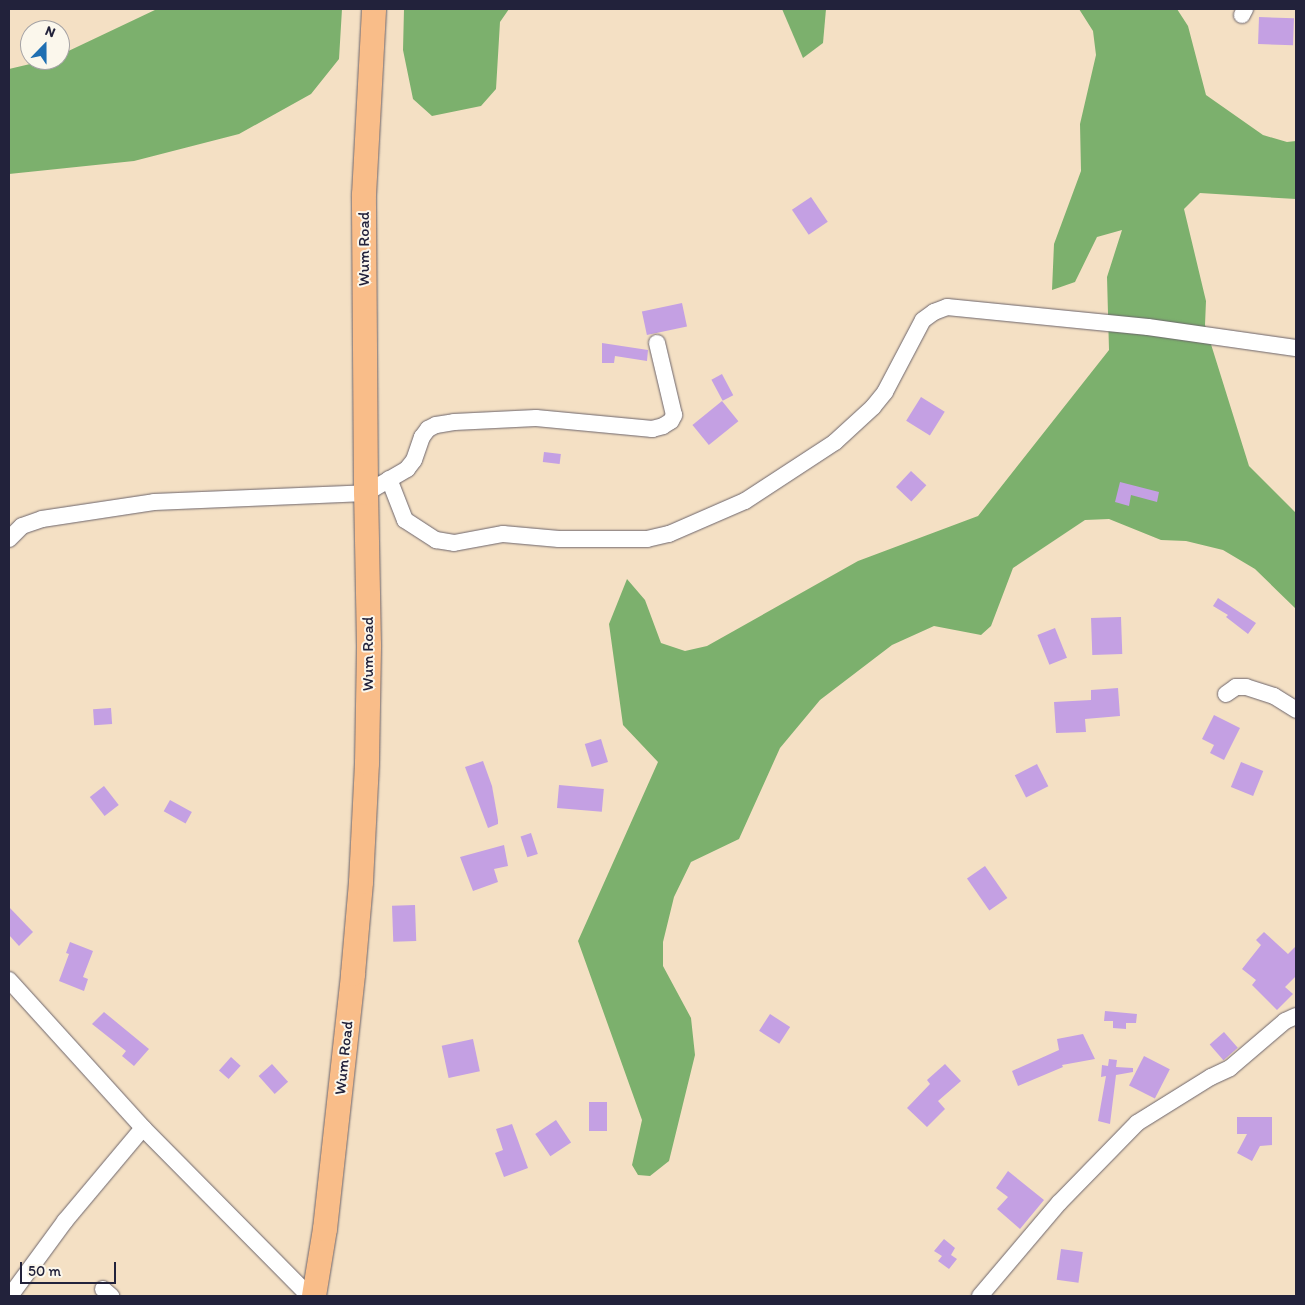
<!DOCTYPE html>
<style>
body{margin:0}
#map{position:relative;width:1305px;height:1305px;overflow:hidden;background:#f4e0c4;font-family:Itim,sans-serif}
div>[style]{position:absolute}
.forest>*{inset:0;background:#7cb06d}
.building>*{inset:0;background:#c4a0e3;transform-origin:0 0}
.roads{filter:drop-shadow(0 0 1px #6c646b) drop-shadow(0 0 1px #6c646b)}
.minor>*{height:16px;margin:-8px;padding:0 8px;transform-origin:8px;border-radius:8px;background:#fff}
.highway>*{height:24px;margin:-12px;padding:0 12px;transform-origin:12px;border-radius:12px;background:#f9bd89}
span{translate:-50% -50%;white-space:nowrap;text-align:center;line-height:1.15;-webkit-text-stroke:4px #fbf7ec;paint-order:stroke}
.street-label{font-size:16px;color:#22223b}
.frame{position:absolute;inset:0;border:10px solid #22223b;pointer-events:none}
.north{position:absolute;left:20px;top:20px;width:50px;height:50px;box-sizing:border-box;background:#fbf7ec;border:1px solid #a4a2a5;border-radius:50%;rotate:22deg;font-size:14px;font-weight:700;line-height:20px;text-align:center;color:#22223b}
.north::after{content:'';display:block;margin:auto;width:18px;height:22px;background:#1f6fb2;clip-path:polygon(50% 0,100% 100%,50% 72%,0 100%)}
.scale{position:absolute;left:20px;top:1262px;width:96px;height:22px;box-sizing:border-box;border:2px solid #22223b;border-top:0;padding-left:6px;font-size:15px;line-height:18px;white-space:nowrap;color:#22223b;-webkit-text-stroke:4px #fbf7ec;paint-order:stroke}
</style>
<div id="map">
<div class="forest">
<div style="clip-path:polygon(157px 9px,342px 9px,339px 59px,311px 94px,239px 134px,134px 161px,9px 174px,9px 69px,47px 60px,60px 60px,60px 55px)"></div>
<div style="clip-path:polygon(404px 9px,509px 9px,500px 22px,496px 89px,481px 106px,432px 116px,413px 99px,403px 50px)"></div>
<div style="clip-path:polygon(782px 9px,826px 9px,823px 43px,803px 58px)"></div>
<div style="clip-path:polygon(1079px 9px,1177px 9px,1188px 26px,1206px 95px,1263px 135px,1287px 142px,1296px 141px,1296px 199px,1200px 193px,1184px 209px,1206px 301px,1205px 325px,1249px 466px,1296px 513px,1296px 609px,1255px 569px,1223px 550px,1186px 541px,1161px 540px,1109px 519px,1085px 520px,1013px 568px,991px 626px,981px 635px,934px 626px,892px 645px,820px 700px,780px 748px,739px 839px,691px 862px,674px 897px,663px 942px,663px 966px,691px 1018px,695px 1055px,669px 1161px,650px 1176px,638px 1175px,632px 1165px,642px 1120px,578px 941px,658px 762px,623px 725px,609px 624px,627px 579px,645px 600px,661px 643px,685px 651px,707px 646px,858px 561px,978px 516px,1109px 350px,1107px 277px,1122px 230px,1097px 237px,1075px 282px,1052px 290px,1054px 244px,1081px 171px,1080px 124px,1096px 55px,1093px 31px)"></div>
</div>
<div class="building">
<div style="left:1259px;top:17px;width:35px;height:27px;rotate:2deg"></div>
<div style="left:811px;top:197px;width:30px;height:23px;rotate:56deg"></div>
<div style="left:682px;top:303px;width:24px;height:41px;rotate:78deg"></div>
<div style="clip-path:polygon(602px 343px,648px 350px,647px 361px,615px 356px,614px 363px,602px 363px)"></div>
<div style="left:722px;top:374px;width:24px;height:12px;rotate:62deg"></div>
<div style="left:921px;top:397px;width:28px;height:28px;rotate:32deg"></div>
<div style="left:722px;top:401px;width:26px;height:38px;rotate:51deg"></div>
<div style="left:544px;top:452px;width:17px;height:10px;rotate:7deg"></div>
<div style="left:911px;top:471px;width:21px;height:22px;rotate:43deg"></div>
<div style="clip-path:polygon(1120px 482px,1159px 492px,1157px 502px,1131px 495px,1129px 506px,1115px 502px)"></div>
<div style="clip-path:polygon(1218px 598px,1256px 623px,1248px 634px,1226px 617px,1228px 615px,1213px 606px)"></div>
<div style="left:1121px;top:617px;width:37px;height:30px;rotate:88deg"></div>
<div style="left:1055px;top:628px;width:32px;height:19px;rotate:68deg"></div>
<div style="clip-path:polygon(1118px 688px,1120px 716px,1085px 719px,1086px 732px,1056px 733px,1054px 702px,1091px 700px,1091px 690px)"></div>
<div style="left:111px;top:708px;width:16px;height:18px;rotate:86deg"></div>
<div style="clip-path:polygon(1214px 715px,1240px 728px,1224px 760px,1210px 753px,1214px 745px,1202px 739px)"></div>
<div style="left:601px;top:739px;width:24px;height:17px;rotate:73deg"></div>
<div style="clip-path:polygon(483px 761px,492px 786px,498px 820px,498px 824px,488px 828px,465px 767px)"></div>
<div style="left:1241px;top:762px;width:24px;height:27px;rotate:22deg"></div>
<div style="left:1037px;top:764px;width:25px;height:25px;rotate:63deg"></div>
<div style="left:559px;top:785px;width:45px;height:23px;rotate:5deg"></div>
<div style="left:104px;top:786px;width:24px;height:18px;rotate:52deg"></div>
<div style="left:170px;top:800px;width:25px;height:13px;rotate:29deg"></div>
<div style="left:531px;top:833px;width:22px;height:11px;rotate:72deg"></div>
<div style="clip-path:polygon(504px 845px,508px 866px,494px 869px,498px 882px,473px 891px,460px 857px)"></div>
<div style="left:985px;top:866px;width:39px;height:22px;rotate:55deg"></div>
<div style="left:415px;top:905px;width:36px;height:23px;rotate:88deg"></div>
<div style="clip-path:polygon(9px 907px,33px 932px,19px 946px,9px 935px)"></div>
<div style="clip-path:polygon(1264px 932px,1288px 954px,1296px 946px,1296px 976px,1285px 987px,1293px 994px,1277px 1010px,1252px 985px,1256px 980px,1242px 969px,1261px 945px,1256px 940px)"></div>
<div style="clip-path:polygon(70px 942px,93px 951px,83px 977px,88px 979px,84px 991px,59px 981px,69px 954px,66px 953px)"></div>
<div style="clip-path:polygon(1105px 1011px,1137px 1014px,1136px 1023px,1126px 1023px,1126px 1029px,1113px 1028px,1113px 1021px,1104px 1021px)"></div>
<div style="clip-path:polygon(104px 1012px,149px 1049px,134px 1066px,122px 1056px,126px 1051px,92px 1024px)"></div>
<div style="left:770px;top:1014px;width:24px;height:20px;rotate:33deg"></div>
<div style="left:1224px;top:1032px;width:21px;height:19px;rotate:49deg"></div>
<div style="clip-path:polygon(1083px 1034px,1095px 1059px,1062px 1065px,1063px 1067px,1018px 1086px,1012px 1071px,1059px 1050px,1057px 1039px)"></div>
<div style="left:473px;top:1039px;width:33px;height:32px;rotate:78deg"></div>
<div style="left:1144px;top:1056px;width:29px;height:33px;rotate:27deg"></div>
<div style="left:231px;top:1057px;width:13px;height:18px;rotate:42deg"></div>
<div style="clip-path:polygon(1109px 1059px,1117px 1060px,1116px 1067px,1133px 1068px,1133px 1072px,1116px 1075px,1110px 1124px,1098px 1121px,1106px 1076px,1101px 1077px,1102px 1065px,1108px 1066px)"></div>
<div style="left:272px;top:1064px;width:24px;height:18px;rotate:48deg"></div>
<div style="clip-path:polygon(945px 1064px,961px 1081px,938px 1101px,945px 1109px,927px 1127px,907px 1108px,930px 1084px,927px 1080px)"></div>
<div style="left:589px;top:1102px;width:18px;height:29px"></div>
<div style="clip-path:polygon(1237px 1117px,1272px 1117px,1272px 1145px,1260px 1146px,1252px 1161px,1237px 1153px,1247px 1134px,1237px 1134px)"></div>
<div style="left:556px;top:1120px;width:27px;height:25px;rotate:56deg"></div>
<div style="clip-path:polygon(512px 1124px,528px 1168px,504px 1177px,495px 1153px,503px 1150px,496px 1129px)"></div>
<div style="clip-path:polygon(1008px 1171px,1044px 1200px,1020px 1229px,997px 1209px,1008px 1197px,996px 1188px)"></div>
<div style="clip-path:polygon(944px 1239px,955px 1248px,951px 1255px,957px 1259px,949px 1269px,938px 1261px,942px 1256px,934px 1251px)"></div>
<div style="left:1061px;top:1249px;width:22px;height:31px;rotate:8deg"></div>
</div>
<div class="roads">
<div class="minor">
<div style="left:1242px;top:15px;width:7px;rotate:-63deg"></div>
<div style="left:389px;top:479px;width:44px;rotate:68.7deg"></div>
<div style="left:405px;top:520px;width:37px;rotate:33deg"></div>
<div style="left:436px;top:540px;width:18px;rotate:9deg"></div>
<div style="left:454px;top:543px;width:50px;rotate:-10.4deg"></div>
<div style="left:503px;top:534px;width:56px;rotate:5.1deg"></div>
<div style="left:559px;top:539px;width:88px"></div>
<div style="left:647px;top:539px;width:23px;rotate:-13deg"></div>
<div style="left:669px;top:534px;width:83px;rotate:-23.5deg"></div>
<div style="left:745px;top:501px;width:108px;rotate:-33.2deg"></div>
<div style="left:835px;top:442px;width:52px;rotate:-42.6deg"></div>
<div style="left:873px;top:407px;width:19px;rotate:-51deg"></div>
<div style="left:885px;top:392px;width:81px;rotate:-62.2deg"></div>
<div style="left:923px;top:320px;width:14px;rotate:-36deg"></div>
<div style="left:934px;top:312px;width:14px;rotate:-21deg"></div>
<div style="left:947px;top:307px;width:202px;rotate:5.7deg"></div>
<div style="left:1148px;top:327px;width:149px;rotate:8.1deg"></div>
<div style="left:9px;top:539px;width:18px;rotate:-45deg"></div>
<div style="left:22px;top:526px;width:21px;rotate:-19deg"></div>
<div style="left:42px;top:519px;width:113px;rotate:-8.6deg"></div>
<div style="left:154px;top:502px;width:212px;rotate:-2.4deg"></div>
<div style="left:366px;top:493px;width:48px;rotate:-30.3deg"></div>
<div style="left:407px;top:469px;width:11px;rotate:-52deg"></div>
<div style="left:414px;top:460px;width:24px;rotate:-71deg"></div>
<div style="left:422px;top:437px;width:10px;rotate:-53deg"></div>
<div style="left:428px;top:429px;width:9px;rotate:-27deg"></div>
<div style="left:436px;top:425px;width:18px;rotate:-9deg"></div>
<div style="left:454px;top:422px;width:82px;rotate:-2.8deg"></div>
<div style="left:536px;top:418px;width:117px;rotate:5.4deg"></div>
<div style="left:652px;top:429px;width:11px;rotate:-15deg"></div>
<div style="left:663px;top:426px;width:9px;rotate:-32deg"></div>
<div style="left:671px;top:421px;width:7px;rotate:-63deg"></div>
<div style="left:674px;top:415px;width:74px;rotate:-103.3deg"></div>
<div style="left:1226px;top:694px;width:12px;rotate:-35deg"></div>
<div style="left:1236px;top:687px;width:10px"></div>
<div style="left:1246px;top:687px;width:29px;rotate:18deg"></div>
<div style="left:1274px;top:696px;width:26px;rotate:32deg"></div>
<div style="left:9px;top:980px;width:200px;rotate:47.8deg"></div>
<div style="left:143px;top:1128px;width:236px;rotate:45.3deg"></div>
<div style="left:103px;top:1289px;width:11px;rotate:41deg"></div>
<div style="left:10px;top:1296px;width:93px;rotate:-53.7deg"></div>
<div style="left:65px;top:1221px;width:121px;rotate:-50deg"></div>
<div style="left:980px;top:1296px;width:122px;rotate:-49.7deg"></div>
<div style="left:1059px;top:1203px;width:112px;rotate:-45.7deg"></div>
<div style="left:1137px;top:1123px;width:87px;rotate:-31.9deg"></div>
<div style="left:1211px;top:1077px;width:21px;rotate:-25deg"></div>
<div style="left:1230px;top:1068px;width:72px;rotate:-40.5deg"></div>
<div style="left:1285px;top:1021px;width:12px;rotate:-24deg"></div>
</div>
<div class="highway">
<div style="left:314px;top:1296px;width:68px;rotate:-80.7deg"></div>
<div style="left:325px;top:1229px;width:257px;rotate:-83.7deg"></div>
<div style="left:353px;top:974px;width:92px;rotate:-85deg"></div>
<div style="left:361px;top:882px;width:119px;rotate:-87.1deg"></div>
<div style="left:367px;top:763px;width:118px;rotate:-89deg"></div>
<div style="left:369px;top:645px;width:152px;rotate:-91.1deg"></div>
<div style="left:366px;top:493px;width:298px;rotate:-90.4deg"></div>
<div style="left:364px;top:195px;width:186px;rotate:-86.9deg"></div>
</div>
</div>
<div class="street-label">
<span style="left:364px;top:249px;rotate:-90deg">Wum Road</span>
<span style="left:368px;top:654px;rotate:-90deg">Wum Road</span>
<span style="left:344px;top:1058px;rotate:-84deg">Wum Road</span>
</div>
<div class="frame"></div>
<div class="north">N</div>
<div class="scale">50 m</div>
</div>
